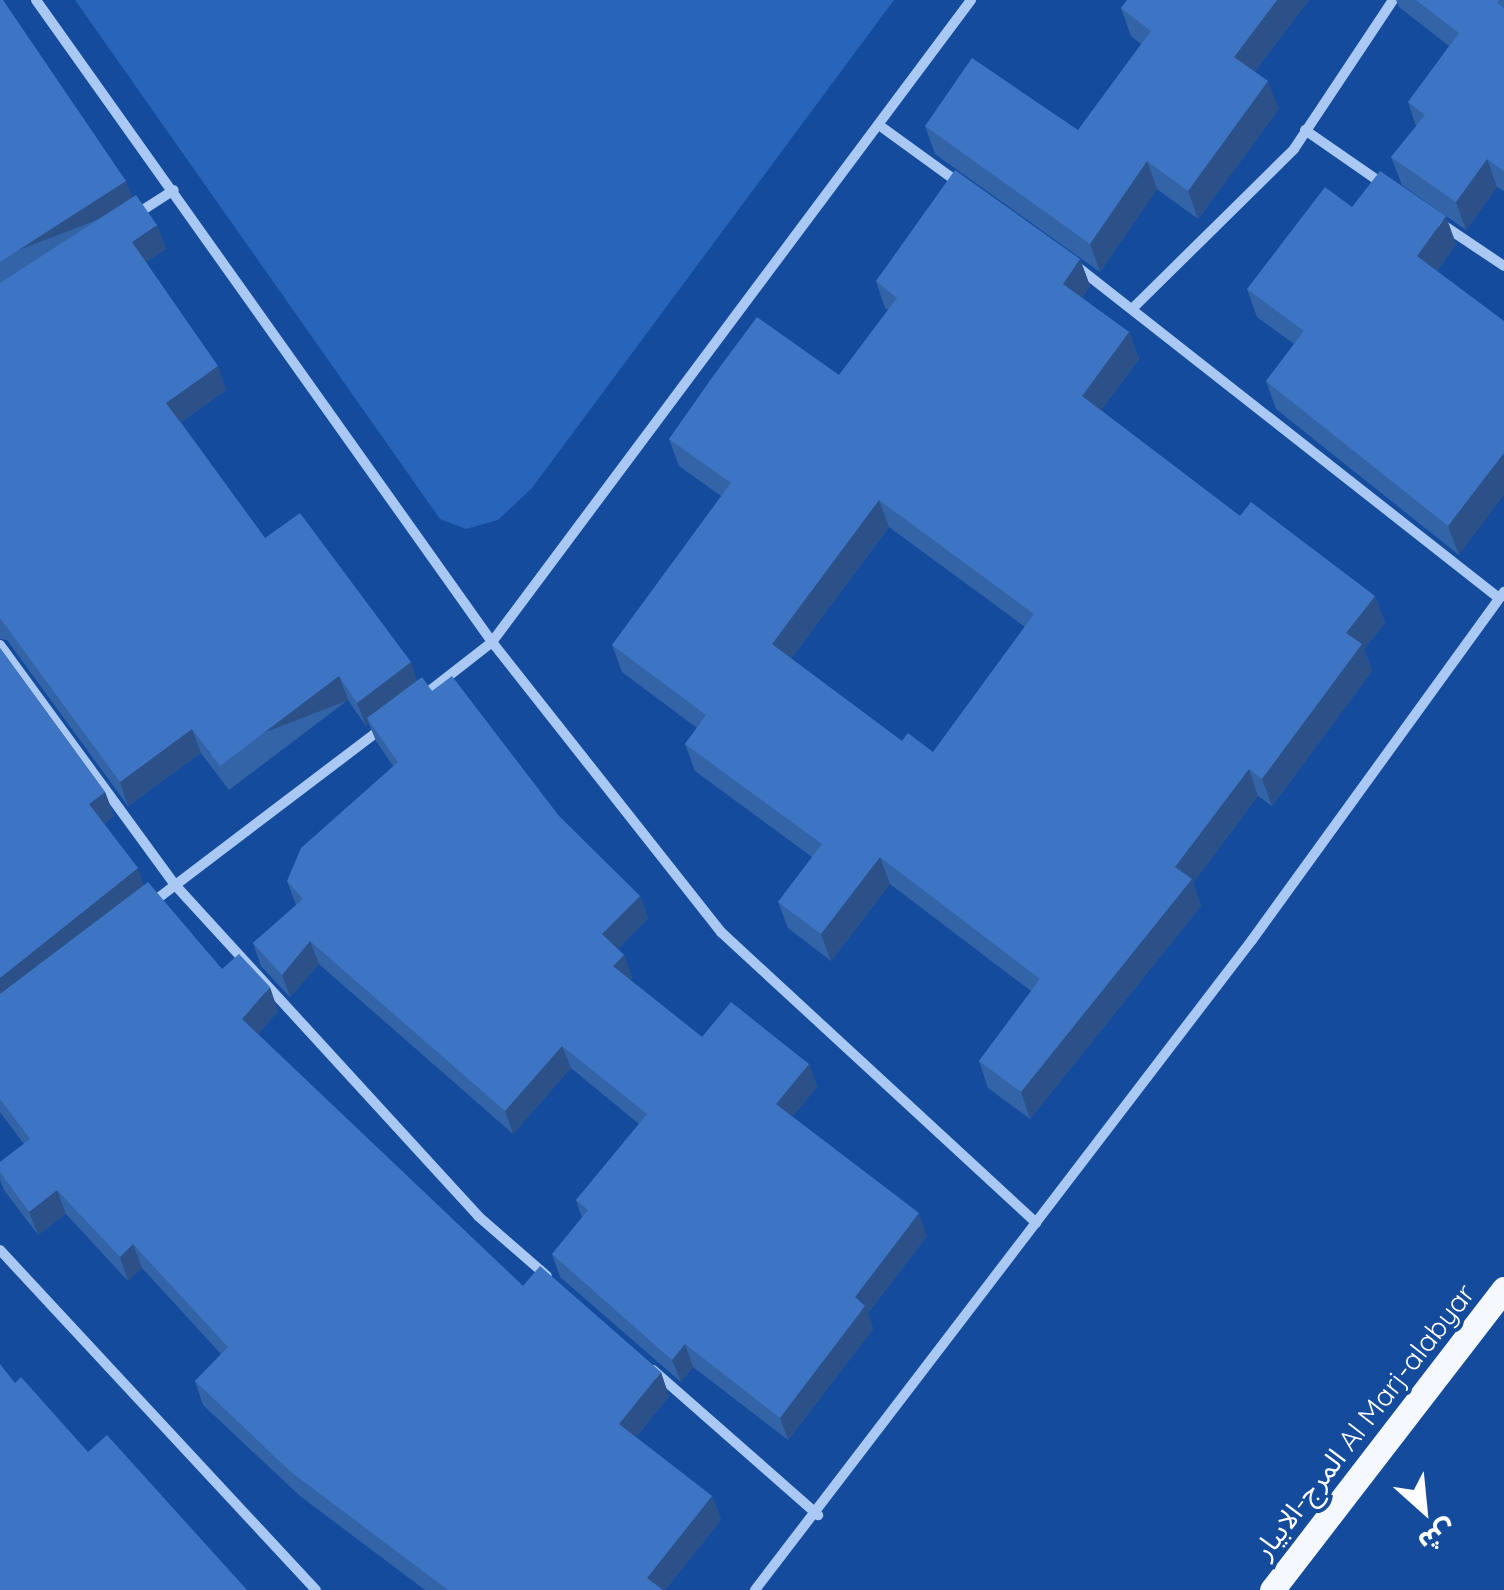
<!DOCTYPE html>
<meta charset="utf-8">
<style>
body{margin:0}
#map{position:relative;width:1504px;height:1590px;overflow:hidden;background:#144b9c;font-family:Quicksand,"Noto Sans Arabic",sans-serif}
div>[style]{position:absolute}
.green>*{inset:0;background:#2764ba}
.street>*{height:10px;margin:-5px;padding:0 5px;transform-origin:5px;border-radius:5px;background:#a9c8f3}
.primary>*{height:25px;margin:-12.5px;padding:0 12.5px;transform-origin:12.5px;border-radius:12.5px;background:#f5f9ff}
.wall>*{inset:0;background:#3464a8}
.shaded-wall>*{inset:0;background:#2b5188;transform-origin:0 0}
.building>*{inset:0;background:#3d74c3}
span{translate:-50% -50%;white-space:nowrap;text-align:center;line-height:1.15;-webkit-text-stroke:8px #144b9c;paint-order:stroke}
.street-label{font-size:28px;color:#fff}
.north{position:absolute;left:1374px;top:1460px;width:100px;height:100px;-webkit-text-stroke:8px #144b9c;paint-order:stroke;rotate:153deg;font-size:28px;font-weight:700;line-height:40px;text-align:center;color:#fff}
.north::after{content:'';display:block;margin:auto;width:35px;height:45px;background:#fff;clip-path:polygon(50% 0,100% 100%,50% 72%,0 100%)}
</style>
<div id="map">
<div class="green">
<div style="clip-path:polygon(75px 0,894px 0,532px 488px,498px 520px,466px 529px,440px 519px)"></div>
</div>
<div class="street">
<div style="left:36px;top:0;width:787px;rotate:54.61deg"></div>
<div style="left:492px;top:642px;width:370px;rotate:51.7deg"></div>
<div style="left:721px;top:932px;width:429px;rotate:42.7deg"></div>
<div style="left:883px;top:128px;width:94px;rotate:35.9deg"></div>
<div style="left:1305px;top:130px;width:95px;rotate:34.7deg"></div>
<div style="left:135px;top:215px;width:46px;rotate:-32.7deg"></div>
<div style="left:1443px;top:225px;width:73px;rotate:33.9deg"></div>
<div style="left:1075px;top:265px;width:539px;rotate:38.15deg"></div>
<div style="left:1134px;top:307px;width:225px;rotate:-44.6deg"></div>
<div style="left:1294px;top:149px;width:179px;rotate:-56.4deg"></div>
<div style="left:0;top:645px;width:298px;rotate:53.9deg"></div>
<div style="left:176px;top:886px;width:447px;rotate:47.5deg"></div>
<div style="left:478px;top:1216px;width:91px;rotate:41deg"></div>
<div style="left:423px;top:696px;width:88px;rotate:-38deg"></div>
<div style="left:492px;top:642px;width:801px;rotate:-53.27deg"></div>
<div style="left:153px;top:902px;width:288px;rotate:-37.2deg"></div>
<div style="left:0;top:1250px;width:464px;rotate:47.1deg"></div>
<div style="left:653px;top:1370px;width:220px;rotate:41.3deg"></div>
<div style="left:755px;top:1590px;width:818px;rotate:-52.6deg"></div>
<div style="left:1252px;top:940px;width:430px;rotate:-54.1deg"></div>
</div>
<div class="primary">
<div style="left:1272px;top:1590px;width:380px;rotate:-52.4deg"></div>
</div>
<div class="wall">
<div style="clip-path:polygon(0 0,132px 198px,157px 225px,166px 249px,146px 262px,226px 390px,181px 422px,265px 538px,417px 680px,432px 691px,640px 896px,648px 918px,618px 949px,624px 955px,632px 978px,630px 980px,702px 1037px,809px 1064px,817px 1087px,792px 1117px,927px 1236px,868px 1313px,873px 1329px,788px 1440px,693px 1367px,681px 1382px,560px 1277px,552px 1254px,582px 1218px,576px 1200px,639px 1124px,571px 1068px,513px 1134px,319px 964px,290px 997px,261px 966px,253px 943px,296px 905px,287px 881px,393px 766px,376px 741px,369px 724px,366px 726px,348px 700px,229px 790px,201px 753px,128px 806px,7px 640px,0 639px)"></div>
<div style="clip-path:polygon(1127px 0,1309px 0,1255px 71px,1279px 109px,1198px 219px,1157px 189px,1100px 272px,935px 154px,925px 126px,1078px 130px,1141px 44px,1131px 36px,1121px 8px)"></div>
<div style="clip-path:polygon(1396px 0,1504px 0,1504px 191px,1497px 187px,1466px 230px,1402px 185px,1391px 157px,1416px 126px,1408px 102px,1449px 46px,1399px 7px)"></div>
<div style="clip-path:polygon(1352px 207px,1456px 244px,1437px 271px,1459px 555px,1276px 409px,1266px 381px,1294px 344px,1257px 317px,1247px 289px)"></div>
<div style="clip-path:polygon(evenodd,1080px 259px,1090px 286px,1082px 298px,1129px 332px,1139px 359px,1101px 410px,1240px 516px,1375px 596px,1385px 623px,1364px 649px,1372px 671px,1272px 806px,1258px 796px,1193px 883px,1201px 906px,1030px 1119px,988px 1088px,979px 1061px,1031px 991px,890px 884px,831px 961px,788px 928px,778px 902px,812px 857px,695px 771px,685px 744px,697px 728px,622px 672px,612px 645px,721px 496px,679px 466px,669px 439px,839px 375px,888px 310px,885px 308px,876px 281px,1080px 259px,889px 527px,1025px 627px,933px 752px,902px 741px,791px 659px,889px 527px)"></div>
<div style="clip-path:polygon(0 648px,105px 792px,114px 816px,104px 824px,144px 885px,222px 969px,278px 1011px,258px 1034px,523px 1286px,669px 1396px,636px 1437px,712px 1496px,721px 1520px,665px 1590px,425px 1590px,300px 1496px,203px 1405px,195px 1381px,221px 1354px,142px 1268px,128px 1281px,66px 1214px,38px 1235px,4px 1190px,0 1180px,0 1162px,24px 1144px,0 1112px)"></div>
</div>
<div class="shaded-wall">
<div style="clip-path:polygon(1277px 0,1309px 0,1244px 85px,1234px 57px)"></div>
<div style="clip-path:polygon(1268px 81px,1279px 109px,1198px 219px,1188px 191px)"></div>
<div style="clip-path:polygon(1487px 159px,1497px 187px,1466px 230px,1456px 202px)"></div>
<div style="clip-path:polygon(1147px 161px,1157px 189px,1100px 272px,1090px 244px)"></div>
<div style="left:126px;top:181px;width:26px;height:150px;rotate:69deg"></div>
<div style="clip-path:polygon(1446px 216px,1456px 244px,1427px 284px,1417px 256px)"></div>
<div style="clip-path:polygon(157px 225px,166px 249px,141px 266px,132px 242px)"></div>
<div style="clip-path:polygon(1080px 259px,1090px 286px,1073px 311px,1063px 284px)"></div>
<div style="clip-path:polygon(1129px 332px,1139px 359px,1092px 423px,1082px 396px)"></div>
<div style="clip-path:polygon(218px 366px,226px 390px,175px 426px,166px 403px)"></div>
<div style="clip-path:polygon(1504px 453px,1504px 495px,1459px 555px,1448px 526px)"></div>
<div style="clip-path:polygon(879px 500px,889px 527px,782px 671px,772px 644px)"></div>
<div style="clip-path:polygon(1375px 596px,1385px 623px,1364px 649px,1372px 671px,1272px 806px,1262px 779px,1346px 633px)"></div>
<div style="clip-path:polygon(411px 662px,419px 686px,367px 718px,369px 724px,366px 726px,357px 703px)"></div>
<div style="left:339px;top:676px;width:26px;height:149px;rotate:69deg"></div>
<div style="clip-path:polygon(192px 729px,201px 753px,128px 806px,120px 782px)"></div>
<div style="clip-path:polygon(1249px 769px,1258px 796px,1193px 883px,1201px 906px,1030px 1119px,1021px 1092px,1175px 867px)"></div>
<div style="clip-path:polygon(105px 792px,114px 816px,98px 828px,89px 804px)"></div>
<div style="clip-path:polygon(880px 857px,890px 884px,831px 961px,821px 934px)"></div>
<div style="clip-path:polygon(138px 868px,146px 892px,0 1008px,0 978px)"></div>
<div style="clip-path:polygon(640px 896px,648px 918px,610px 957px,602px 934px)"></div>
<div style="clip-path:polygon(310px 941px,319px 964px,290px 997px,282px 975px)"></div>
<div style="clip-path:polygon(624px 955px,632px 978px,621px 989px,613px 966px)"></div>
<div style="clip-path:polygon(270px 987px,278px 1011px,250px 1043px,242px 1019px)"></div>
<div style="clip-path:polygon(562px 1046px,571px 1068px,513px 1134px,505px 1111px)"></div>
<div style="clip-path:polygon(809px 1064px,817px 1087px,784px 1127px,776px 1104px)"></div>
<div style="clip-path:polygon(57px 1190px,66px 1214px,38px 1235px,29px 1212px)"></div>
<div style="clip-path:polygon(919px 1213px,927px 1236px,868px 1313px,873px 1329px,788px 1440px,780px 1418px,855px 1297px)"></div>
<div style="clip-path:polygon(133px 1244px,142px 1268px,128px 1281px,120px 1257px)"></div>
<div style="clip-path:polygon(685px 1344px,693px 1367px,681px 1382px,672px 1360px)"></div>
<div style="clip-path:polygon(661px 1372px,669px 1396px,627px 1448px,619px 1424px)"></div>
<div style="clip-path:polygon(712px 1496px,721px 1520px,665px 1590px,652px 1590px,647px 1578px)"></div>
</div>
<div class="building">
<div style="clip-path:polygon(0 0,3px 0,126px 181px,0 262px)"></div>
<div style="clip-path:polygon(1127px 0,1277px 0,1234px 57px,1268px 81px,1188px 191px,1147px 161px,1090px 244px,925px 126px,972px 58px,1078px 130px,1151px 31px,1121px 8px)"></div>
<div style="clip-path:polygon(1416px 0,1499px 0,1497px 3px,1504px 8px,1504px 171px,1487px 159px,1456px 202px,1391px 157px,1425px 115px,1408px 102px,1459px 33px)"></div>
<div style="clip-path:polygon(evenodd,955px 170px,1080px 259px,1063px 284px,1129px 332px,1082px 396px,1240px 516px,1251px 502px,1375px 596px,1346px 633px,1362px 644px,1262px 779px,1249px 769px,1175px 867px,1192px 879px,1021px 1092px,979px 1061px,1040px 979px,880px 857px,821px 934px,778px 902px,822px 844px,685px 744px,706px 715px,612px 645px,731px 483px,669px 439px,711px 379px,757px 317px,839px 375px,897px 298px,876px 281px,955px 170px,879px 500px,1034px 614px,933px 752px,908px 733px,902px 741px,772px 644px,879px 500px)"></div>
<div style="clip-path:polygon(1380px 171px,1446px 216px,1417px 256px,1504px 321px,1504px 453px,1448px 526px,1266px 381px,1304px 331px,1247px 289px,1325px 187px,1352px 207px)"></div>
<div style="clip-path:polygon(136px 195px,157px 225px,132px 242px,218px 366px,166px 403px,265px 538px,300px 513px,411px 662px,357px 703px,339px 676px,220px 766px,192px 729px,120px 782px,0 618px,0 283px)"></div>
<div style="clip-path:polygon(0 648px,105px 792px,89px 804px,138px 868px,0 978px)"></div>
<div style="clip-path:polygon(452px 676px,559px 816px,640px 896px,602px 934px,624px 955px,613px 966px,702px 1037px,731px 1002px,809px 1064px,776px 1104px,919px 1213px,855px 1297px,865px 1306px,780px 1418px,685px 1344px,672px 1360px,552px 1254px,588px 1210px,576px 1200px,647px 1114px,562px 1046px,505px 1111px,310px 941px,282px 975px,253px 943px,303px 899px,287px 881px,301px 848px,398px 762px,367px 718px,422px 677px,432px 691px)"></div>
<div style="clip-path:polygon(148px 882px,222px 969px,239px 954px,270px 987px,242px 1019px,523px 1286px,540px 1266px,661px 1372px,619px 1424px,712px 1496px,647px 1578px,663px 1590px,448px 1590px,291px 1472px,195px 1381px,228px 1347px,133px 1244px,120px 1257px,57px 1190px,29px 1212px,0 1172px,0 1162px,30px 1139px,0 1099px,0 994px)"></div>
<div style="clip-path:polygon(0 1364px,15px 1383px,21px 1377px,88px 1452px,107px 1435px,247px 1590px,0 1590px)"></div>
</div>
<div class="street-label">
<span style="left:1364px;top:1421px;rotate:-52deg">المرج-الابيار Al Marj-alabyar</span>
</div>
<div class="north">ش</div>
</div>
